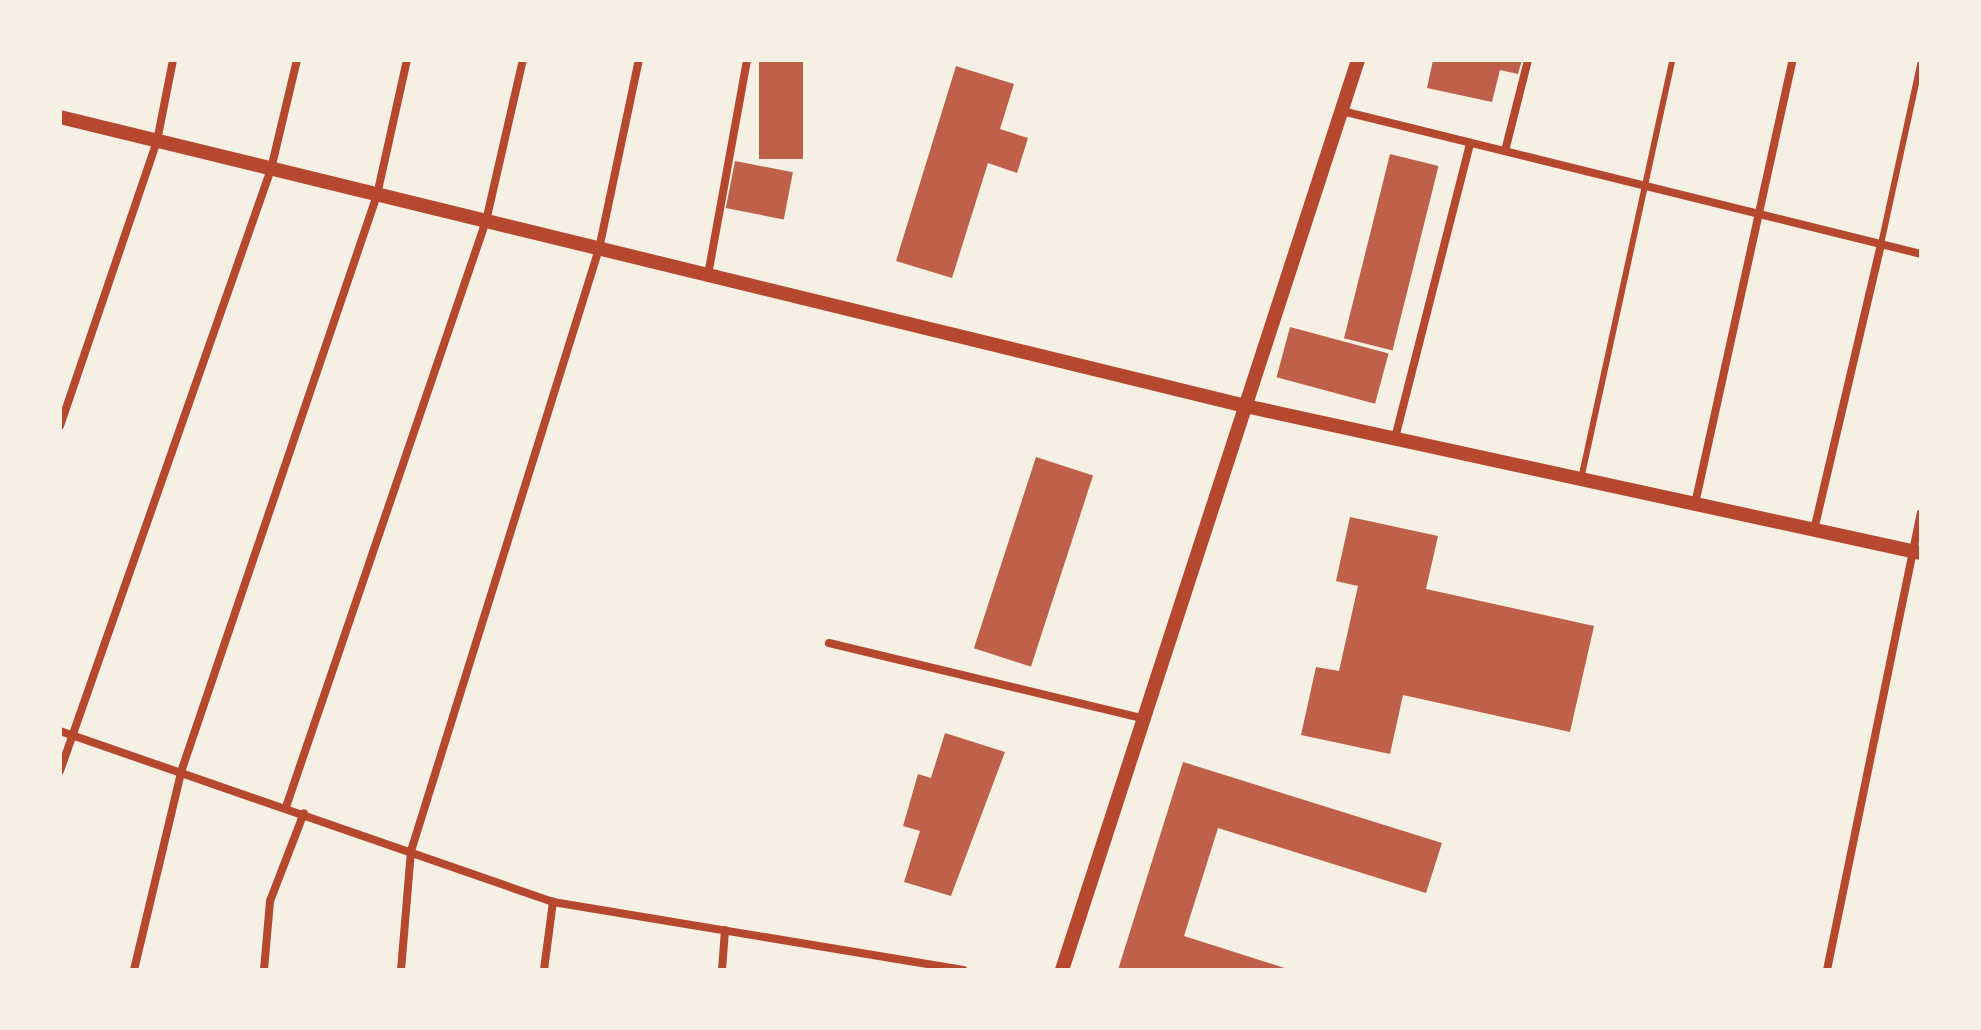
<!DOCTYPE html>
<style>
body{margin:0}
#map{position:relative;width:1981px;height:1030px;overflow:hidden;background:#f6efe4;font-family:"DejaVu Sans",sans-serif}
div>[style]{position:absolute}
.building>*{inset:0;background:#bf614a;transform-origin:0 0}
.service>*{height:6px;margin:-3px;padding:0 3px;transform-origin:3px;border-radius:3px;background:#b5482f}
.minor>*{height:8px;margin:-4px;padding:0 4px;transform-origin:4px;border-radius:4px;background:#b5482f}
.tertiary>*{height:14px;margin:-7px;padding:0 7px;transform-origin:7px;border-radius:7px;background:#b5482f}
span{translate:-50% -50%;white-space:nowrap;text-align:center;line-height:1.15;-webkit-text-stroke:8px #f6efe4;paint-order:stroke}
.frame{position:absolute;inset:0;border:62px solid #f6efe4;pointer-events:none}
</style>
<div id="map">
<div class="building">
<div style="left:759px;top:60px;width:44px;height:99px"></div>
<div style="clip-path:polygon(1433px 60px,1522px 60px,1518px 74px,1500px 70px,1492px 102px,1427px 88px)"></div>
<div style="clip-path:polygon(956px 66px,1014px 84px,1000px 129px,1028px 138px,1017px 173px,988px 163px,952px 278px,896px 261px)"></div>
<div style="left:1390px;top:154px;width:50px;height:190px;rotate:14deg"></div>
<div style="left:735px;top:161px;width:59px;height:48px;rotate:11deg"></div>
<div style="left:1290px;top:327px;width:102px;height:52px;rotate:15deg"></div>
<div style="left:1036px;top:457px;width:60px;height:201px;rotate:18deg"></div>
<div style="clip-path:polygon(1350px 517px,1438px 536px,1426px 589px,1594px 626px,1570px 732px,1403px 695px,1390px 754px,1301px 735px,1316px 667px,1339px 671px,1358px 586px,1336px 581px)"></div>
<div style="clip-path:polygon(945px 733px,1005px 752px,951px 896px,904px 882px,920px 831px,903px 826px,918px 774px,931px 778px)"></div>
<div style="clip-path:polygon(1183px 762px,1442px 843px,1426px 893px,1218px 828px,1184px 936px,1291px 970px,1118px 970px)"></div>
</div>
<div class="service">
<div style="left:1881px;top:244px;width:188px;rotate:-77.7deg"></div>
<div style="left:1581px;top:479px;width:429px;rotate:-77.7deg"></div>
</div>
<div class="minor">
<div style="left:1342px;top:111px;width:596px;rotate:13.87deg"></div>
<div style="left:1505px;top:151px;width:94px;rotate:-75.8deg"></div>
<div style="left:708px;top:275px;width:219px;rotate:-79.7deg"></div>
<div style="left:60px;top:426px;width:301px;rotate:-71.2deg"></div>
<div style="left:157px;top:141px;width:83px;rotate:-78.8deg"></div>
<div style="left:1395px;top:438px;width:304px;rotate:-75.7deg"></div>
<div style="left:1695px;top:504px;width:455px;rotate:-77.6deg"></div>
<div style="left:1814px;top:530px;width:294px;rotate:-76.8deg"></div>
<div style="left:829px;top:643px;width:326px;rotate:13.5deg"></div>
<div style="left:60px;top:731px;width:522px;rotate:19.13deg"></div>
<div style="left:553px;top:902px;width:416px;rotate:9.4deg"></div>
<div style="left:60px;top:771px;width:638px;rotate:-70.68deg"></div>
<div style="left:271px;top:169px;width:112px;rotate:-76.6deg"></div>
<div style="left:286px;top:807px;width:619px;rotate:-71.16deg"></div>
<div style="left:486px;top:221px;width:165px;rotate:-77.1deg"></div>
<div style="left:134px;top:970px;width:204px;rotate:-76.6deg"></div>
<div style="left:181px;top:772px;width:609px;rotate:-71.24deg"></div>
<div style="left:377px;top:195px;width:138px;rotate:-77.5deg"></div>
<div style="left:264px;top:970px;width:69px;rotate:-85deg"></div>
<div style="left:270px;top:901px;width:94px;rotate:-68.9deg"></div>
<div style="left:401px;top:970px;width:119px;rotate:-85.2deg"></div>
<div style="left:411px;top:851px;width:631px;rotate:-72.66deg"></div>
<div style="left:599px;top:249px;width:193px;rotate:-78.1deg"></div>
<div style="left:544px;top:970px;width:69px;rotate:-82.5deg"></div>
<div style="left:722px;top:970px;width:40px;rotate:-85.7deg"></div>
<div style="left:1827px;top:970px;width:466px;rotate:-78.4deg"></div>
</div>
<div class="tertiary">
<div style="left:60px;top:117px;width:1225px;rotate:13.7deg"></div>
<div style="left:1250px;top:407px;width:687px;rotate:12.28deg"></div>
<div style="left:1062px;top:970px;width:957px;rotate:-71.98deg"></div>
</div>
<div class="frame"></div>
</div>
